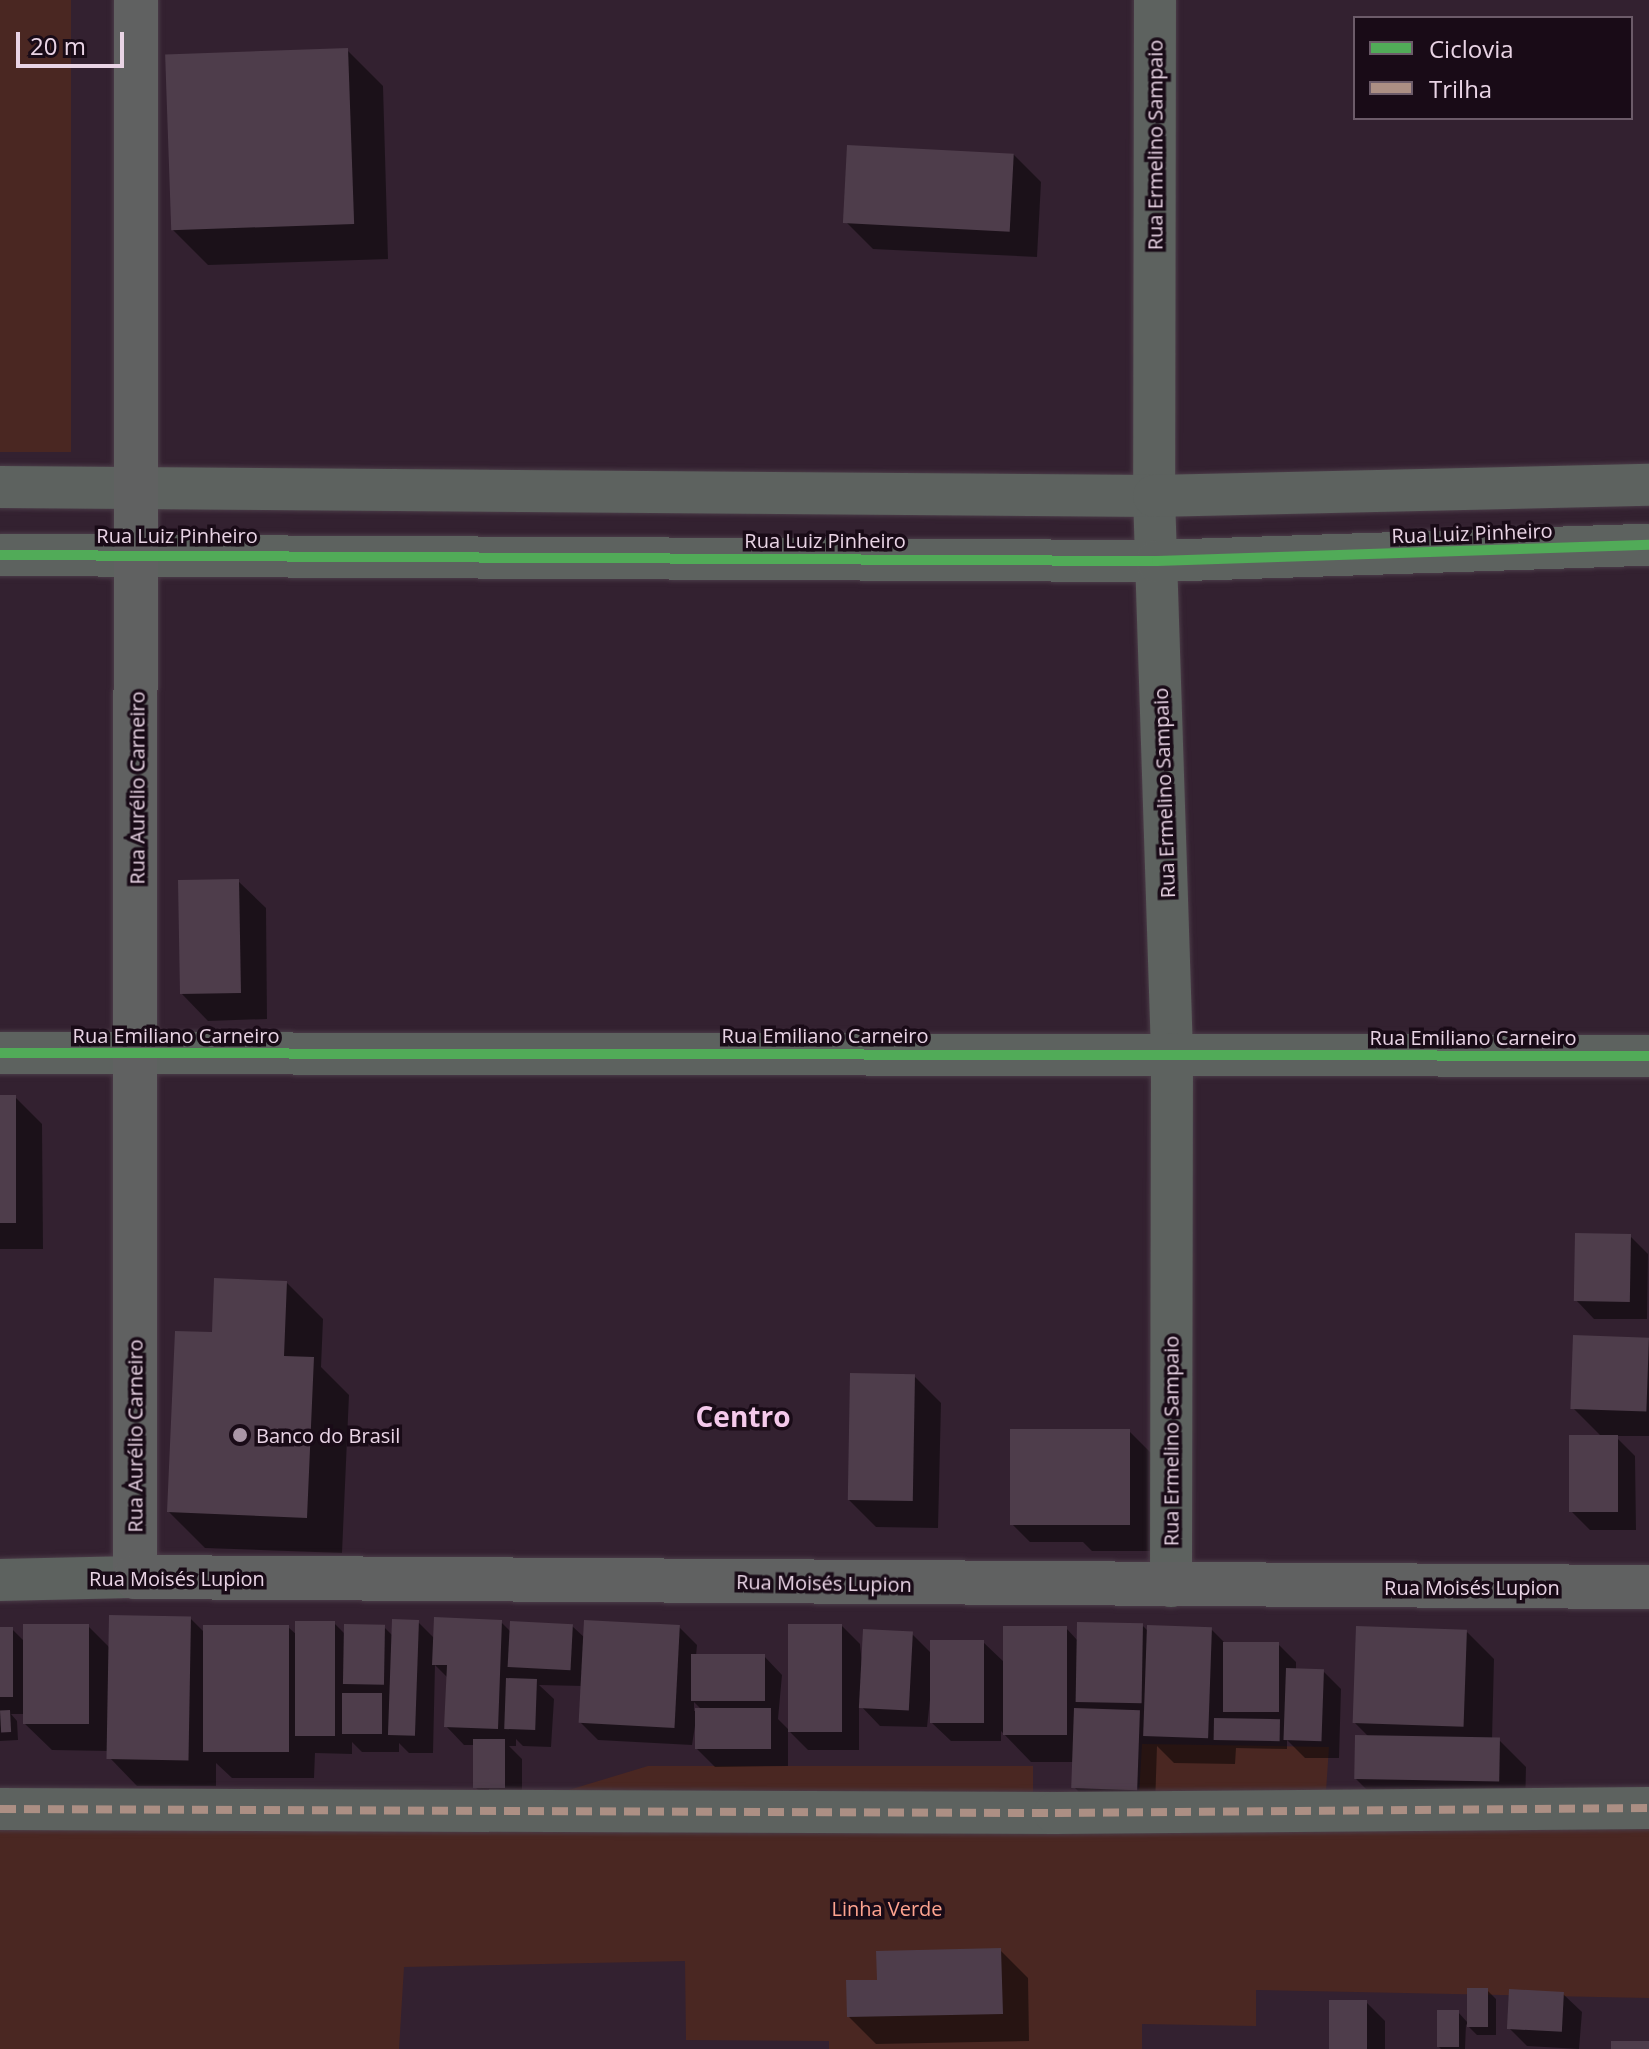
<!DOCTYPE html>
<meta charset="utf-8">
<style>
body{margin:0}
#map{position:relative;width:1649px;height:2049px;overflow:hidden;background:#332130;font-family:"Open Sans",sans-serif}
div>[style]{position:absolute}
.green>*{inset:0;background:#4a2722;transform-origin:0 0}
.shadow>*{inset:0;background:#0007}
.building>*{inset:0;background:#4e3d4b;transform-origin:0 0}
.roads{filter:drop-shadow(0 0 2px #4b3c48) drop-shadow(0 0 2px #4b3c48)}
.minor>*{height:42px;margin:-21px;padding:0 21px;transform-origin:21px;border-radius:21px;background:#5d625f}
.major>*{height:44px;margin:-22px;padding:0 22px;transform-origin:22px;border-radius:22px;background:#606161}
.quiet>*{height:8px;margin-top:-4px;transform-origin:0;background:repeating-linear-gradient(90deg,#ac8f84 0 16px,transparent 0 24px)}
.cycleway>*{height:10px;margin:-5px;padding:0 5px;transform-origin:5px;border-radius:5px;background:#51ab58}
.dots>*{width:22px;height:22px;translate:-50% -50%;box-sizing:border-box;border:4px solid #190b17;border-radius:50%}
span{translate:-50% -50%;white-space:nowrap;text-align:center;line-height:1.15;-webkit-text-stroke:7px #190b17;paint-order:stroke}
.street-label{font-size:20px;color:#e9d4e5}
.poi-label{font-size:20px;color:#e9d4e5}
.left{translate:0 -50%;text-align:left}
.park-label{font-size:20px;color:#fea38f}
.district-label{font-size:28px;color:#f4c9eb;font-weight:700}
.legend{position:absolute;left:1353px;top:16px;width:280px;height:104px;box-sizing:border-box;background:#190b17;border:2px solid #6c5b69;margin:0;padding:10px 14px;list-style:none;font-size:24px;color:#e9d4e5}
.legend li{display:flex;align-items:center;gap:16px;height:40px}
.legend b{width:40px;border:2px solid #6c5b69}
.scale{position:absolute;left:16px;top:32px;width:108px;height:36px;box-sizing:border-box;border:4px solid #e9d4e5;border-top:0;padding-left:10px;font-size:24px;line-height:28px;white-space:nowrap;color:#e9d4e5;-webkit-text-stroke:6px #190b17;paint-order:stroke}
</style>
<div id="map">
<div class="green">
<div style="left:0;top:0;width:71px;height:452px"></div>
<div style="clip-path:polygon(1142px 1744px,1329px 1747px,1326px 1791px,1649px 1796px,1649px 1998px,1256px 1990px,1256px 2026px,1142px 2024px,1142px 2049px,829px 2049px,829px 2041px,686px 2040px,685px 1961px,404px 1967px,399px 2049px,0 2049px,0 1793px,539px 1799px,648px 1766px,1033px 1766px,1033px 1799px,1139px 1797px)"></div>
</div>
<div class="shadow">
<div style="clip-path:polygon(347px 50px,383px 86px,388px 259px,208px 265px,172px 229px)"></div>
<div style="clip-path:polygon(1013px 154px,1041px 182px,1037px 257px,873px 249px,846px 222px)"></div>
<div style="clip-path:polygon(238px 881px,266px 908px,267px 1019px,208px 1021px,181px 993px)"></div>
<div style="clip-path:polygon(0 1097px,15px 1097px,42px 1124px,43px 1249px,0 1249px)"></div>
<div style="clip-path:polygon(1630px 1236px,1648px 1254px,1647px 1319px,1594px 1319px,1576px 1300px)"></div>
<div style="clip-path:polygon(287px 1283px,323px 1319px,321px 1367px,349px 1395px,342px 1553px,205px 1548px,169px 1512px,214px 1334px)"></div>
<div style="clip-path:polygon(1649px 1339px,1649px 1436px,1615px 1436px,1635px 1456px,1636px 1530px,1590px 1530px,1572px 1512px,1603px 1438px,1573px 1408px)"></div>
<div style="clip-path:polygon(914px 1376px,941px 1403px,938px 1528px,876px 1527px,848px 1499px)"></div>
<div style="clip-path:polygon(1129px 1431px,1156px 1458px,1156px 1551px,1092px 1551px,1083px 1542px,1030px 1542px,1012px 1524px)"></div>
<div style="clip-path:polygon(evenodd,190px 1618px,205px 1633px,288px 1627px,297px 1635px,334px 1623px,346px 1635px,384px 1627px,394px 1637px,418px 1622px,435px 1639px,501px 1622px,511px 1632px,572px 1626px,585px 1638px,679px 1627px,697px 1645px,696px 1656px,764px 1656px,782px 1675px,778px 1719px,789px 1730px,842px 1626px,860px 1644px,863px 1674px,912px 1634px,932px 1654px,983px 1642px,1005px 1663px,1066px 1628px,1078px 1641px,1142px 1625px,1149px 1632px,1211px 1629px,1226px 1644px,1278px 1644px,1296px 1662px,1296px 1670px,1323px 1671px,1341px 1689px,1339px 1758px,1305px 1758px,1287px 1740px,1287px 1749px,1236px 1748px,1235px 1764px,1174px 1763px,1157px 1746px,1155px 1807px,1093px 1806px,1074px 1787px,1075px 1762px,1031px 1762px,1001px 1731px,1001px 1741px,951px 1741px,932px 1723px,932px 1682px,927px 1727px,880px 1726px,859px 1704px,859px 1750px,808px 1750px,788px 1730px,788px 1766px,715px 1767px,696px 1748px,697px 1713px,692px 1745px,598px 1740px,580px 1722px,582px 1686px,539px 1685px,554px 1699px,551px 1747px,523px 1746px,516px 1739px,516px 1746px,509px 1746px,522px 1759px,522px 1805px,494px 1805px,475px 1787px,475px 1745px,464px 1745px,446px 1726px,448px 1678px,435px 1665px,433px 1753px,409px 1753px,399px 1743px,399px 1752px,362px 1752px,352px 1742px,352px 1754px,315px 1753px,314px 1778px,232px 1778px,216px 1763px,216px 1786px,137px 1786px,110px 1758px,110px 1751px,52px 1750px,24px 1723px,24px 1714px,11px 1714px,17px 1721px,18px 1740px,0 1741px,0 1629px,12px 1629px,25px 1642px,88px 1626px,111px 1649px,190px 1618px,694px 1702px,703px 1711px,694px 1711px,694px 1702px)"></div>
<div style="clip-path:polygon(1467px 1632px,1494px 1659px,1492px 1740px,1499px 1740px,1526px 1767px,1525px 1810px,1383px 1806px,1356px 1779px,1369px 1737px,1355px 1723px)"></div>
<div style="clip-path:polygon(1000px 1950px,1028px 1978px,1029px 2041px,876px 2044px,849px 2017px,879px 1982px)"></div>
<div style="clip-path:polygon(1487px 1990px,1496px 1999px,1496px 2035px,1477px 2035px,1466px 2024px,1465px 2049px,1441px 2049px,1438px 2046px,1458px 2012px,1468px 2023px)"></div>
<div style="clip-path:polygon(1563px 1994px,1582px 2012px,1579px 2049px,1527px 2046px,1509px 2028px)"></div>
<div style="clip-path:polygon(1366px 2002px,1385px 2021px,1385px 2049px,1332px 2049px)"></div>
</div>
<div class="building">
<div style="left:348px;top:48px;width:176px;height:183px;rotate:88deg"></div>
<div style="left:847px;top:145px;width:167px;height:78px;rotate:3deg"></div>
<div style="left:239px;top:879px;width:114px;height:61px;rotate:89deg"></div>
<div style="left:0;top:1095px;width:16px;height:128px"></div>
<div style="left:1575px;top:1233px;width:56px;height:68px;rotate:1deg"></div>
<div style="clip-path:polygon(214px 1278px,287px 1281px,284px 1356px,314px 1357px,307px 1518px,167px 1512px,175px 1331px,212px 1332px)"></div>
<div style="left:1573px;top:1335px;width:76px;height:74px;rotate:2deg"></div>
<div style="left:850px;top:1373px;width:65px;height:127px;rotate:1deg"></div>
<div style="left:1010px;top:1429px;width:120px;height:96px"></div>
<div style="left:1618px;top:1435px;width:77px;height:49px;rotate:90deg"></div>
<div style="left:109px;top:1615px;width:82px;height:144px;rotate:1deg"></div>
<div style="clip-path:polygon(434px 1617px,502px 1620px,498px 1729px,444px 1727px,447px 1665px,432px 1665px)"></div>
<div style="left:392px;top:1619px;width:27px;height:116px;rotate:2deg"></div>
<div style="left:584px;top:1620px;width:96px;height:103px;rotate:3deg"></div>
<div style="left:295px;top:1621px;width:40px;height:115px"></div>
<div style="left:510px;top:1621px;width:63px;height:46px;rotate:3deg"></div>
<div style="left:1077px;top:1622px;width:66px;height:80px;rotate:1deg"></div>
<div style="left:23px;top:1624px;width:66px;height:100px"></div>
<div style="left:344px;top:1624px;width:41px;height:60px;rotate:1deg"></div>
<div style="left:788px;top:1624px;width:54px;height:108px"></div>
<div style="left:203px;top:1625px;width:86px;height:127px"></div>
<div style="left:1147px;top:1625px;width:65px;height:111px;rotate:2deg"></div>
<div style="left:1003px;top:1626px;width:64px;height:109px"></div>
<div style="left:1356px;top:1626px;width:111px;height:97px;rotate:2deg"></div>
<div style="left:0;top:1627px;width:13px;height:70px"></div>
<div style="left:863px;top:1629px;width:50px;height:79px;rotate:3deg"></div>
<div style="left:930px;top:1640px;width:54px;height:83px"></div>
<div style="left:1223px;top:1642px;width:56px;height:70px"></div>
<div style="left:691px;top:1654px;width:74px;height:47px"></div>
<div style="left:1286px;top:1668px;width:38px;height:72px;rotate:2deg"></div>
<div style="left:506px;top:1678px;width:31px;height:51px;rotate:2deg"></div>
<div style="left:382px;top:1693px;width:41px;height:40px;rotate:90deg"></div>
<div style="left:771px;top:1708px;width:41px;height:76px;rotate:90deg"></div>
<div style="left:1074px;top:1708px;width:66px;height:80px;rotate:2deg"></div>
<div style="left:10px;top:1710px;width:22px;height:10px;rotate:87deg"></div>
<div style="left:1214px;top:1718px;width:66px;height:22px;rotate:1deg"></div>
<div style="left:1355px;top:1735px;width:145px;height:44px;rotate:1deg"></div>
<div style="left:473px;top:1739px;width:32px;height:49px"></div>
<div style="clip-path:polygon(1001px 1948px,1003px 2014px,847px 2017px,846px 1980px,877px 1980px,876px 1951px)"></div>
<div style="left:1467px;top:1988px;width:21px;height:39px"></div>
<div style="left:1509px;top:1989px;width:55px;height:40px;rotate:3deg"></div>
<div style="left:1329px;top:2000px;width:38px;height:49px"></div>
<div style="left:1437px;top:2010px;width:22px;height:37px"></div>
<div style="left:1611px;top:2041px;width:38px;height:8px"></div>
</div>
<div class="roads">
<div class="minor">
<div style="left:1155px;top:0;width:496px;rotate:90.1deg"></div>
<div style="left:1154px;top:496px;width:558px;rotate:88.15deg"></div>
<div style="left:1172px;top:1054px;width:532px;rotate:90.11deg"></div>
<div style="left:0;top:487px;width:1154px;rotate:0.45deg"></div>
<div style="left:1154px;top:496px;width:495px;rotate:-1.3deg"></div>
<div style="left:0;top:555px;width:1157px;rotate:0.3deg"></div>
<div style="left:1157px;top:561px;width:492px;rotate:-1.9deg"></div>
<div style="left:0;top:1053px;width:1649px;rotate:0.1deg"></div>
<div style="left:0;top:1580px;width:135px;rotate:-1.3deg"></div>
<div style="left:0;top:1809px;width:1055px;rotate:0.22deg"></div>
<div style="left:1055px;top:1813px;width:594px;rotate:-0.48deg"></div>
</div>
<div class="major">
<div style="left:136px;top:0;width:1577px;rotate:90.04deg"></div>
<div style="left:135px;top:1577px;width:1514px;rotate:0.38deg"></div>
</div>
</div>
<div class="quiet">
<div style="left:0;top:1809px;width:1055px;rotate:0.22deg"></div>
<div style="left:1055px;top:1813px;width:594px;rotate:-0.48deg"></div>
</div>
<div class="cycleway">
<div style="left:0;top:555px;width:1157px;rotate:0.3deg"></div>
<div style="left:1157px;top:561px;width:492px;rotate:-1.9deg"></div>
<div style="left:0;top:1053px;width:1649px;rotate:0.1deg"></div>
</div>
<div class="dots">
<div style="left:240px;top:1435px;background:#a995a6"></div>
</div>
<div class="street-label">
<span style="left:1155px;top:145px;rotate:-90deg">Rua Ermelino Sampaio</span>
<span style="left:1472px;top:533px;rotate:-2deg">Rua Luiz Pinheiro</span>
<span style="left:177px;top:535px">Rua Luiz Pinheiro</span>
<span style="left:825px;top:540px">Rua Luiz Pinheiro</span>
<span style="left:137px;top:788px;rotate:-90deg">Rua Aurélio Carneiro</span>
<span style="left:1164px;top:793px;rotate:-92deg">Rua Ermelino Sampaio</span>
<span style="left:176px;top:1035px">Rua Emiliano Carneiro</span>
<span style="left:825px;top:1035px">Rua Emiliano Carneiro</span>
<span style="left:1473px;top:1037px">Rua Emiliano Carneiro</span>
<span style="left:135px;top:1436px;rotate:-90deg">Rua Aurélio Carneiro</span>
<span style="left:1171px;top:1441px;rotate:-90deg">Rua Ermelino Sampaio</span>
<span style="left:177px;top:1578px">Rua Moisés Lupion</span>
<span style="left:824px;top:1583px;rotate:1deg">Rua Moisés Lupion</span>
<span style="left:1472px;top:1587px">Rua Moisés Lupion</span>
</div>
<div class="poi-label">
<span class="left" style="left:256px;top:1435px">Banco do Brasil</span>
</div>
<div class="park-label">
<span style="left:887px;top:1908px">Linha Verde</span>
</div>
<div class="district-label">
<span style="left:743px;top:1416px">Centro</span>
</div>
<ul class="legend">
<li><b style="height:10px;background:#51ab58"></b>Ciclovia</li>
<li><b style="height:10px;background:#ac8f84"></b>Trilha</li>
</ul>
<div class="scale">20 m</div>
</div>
